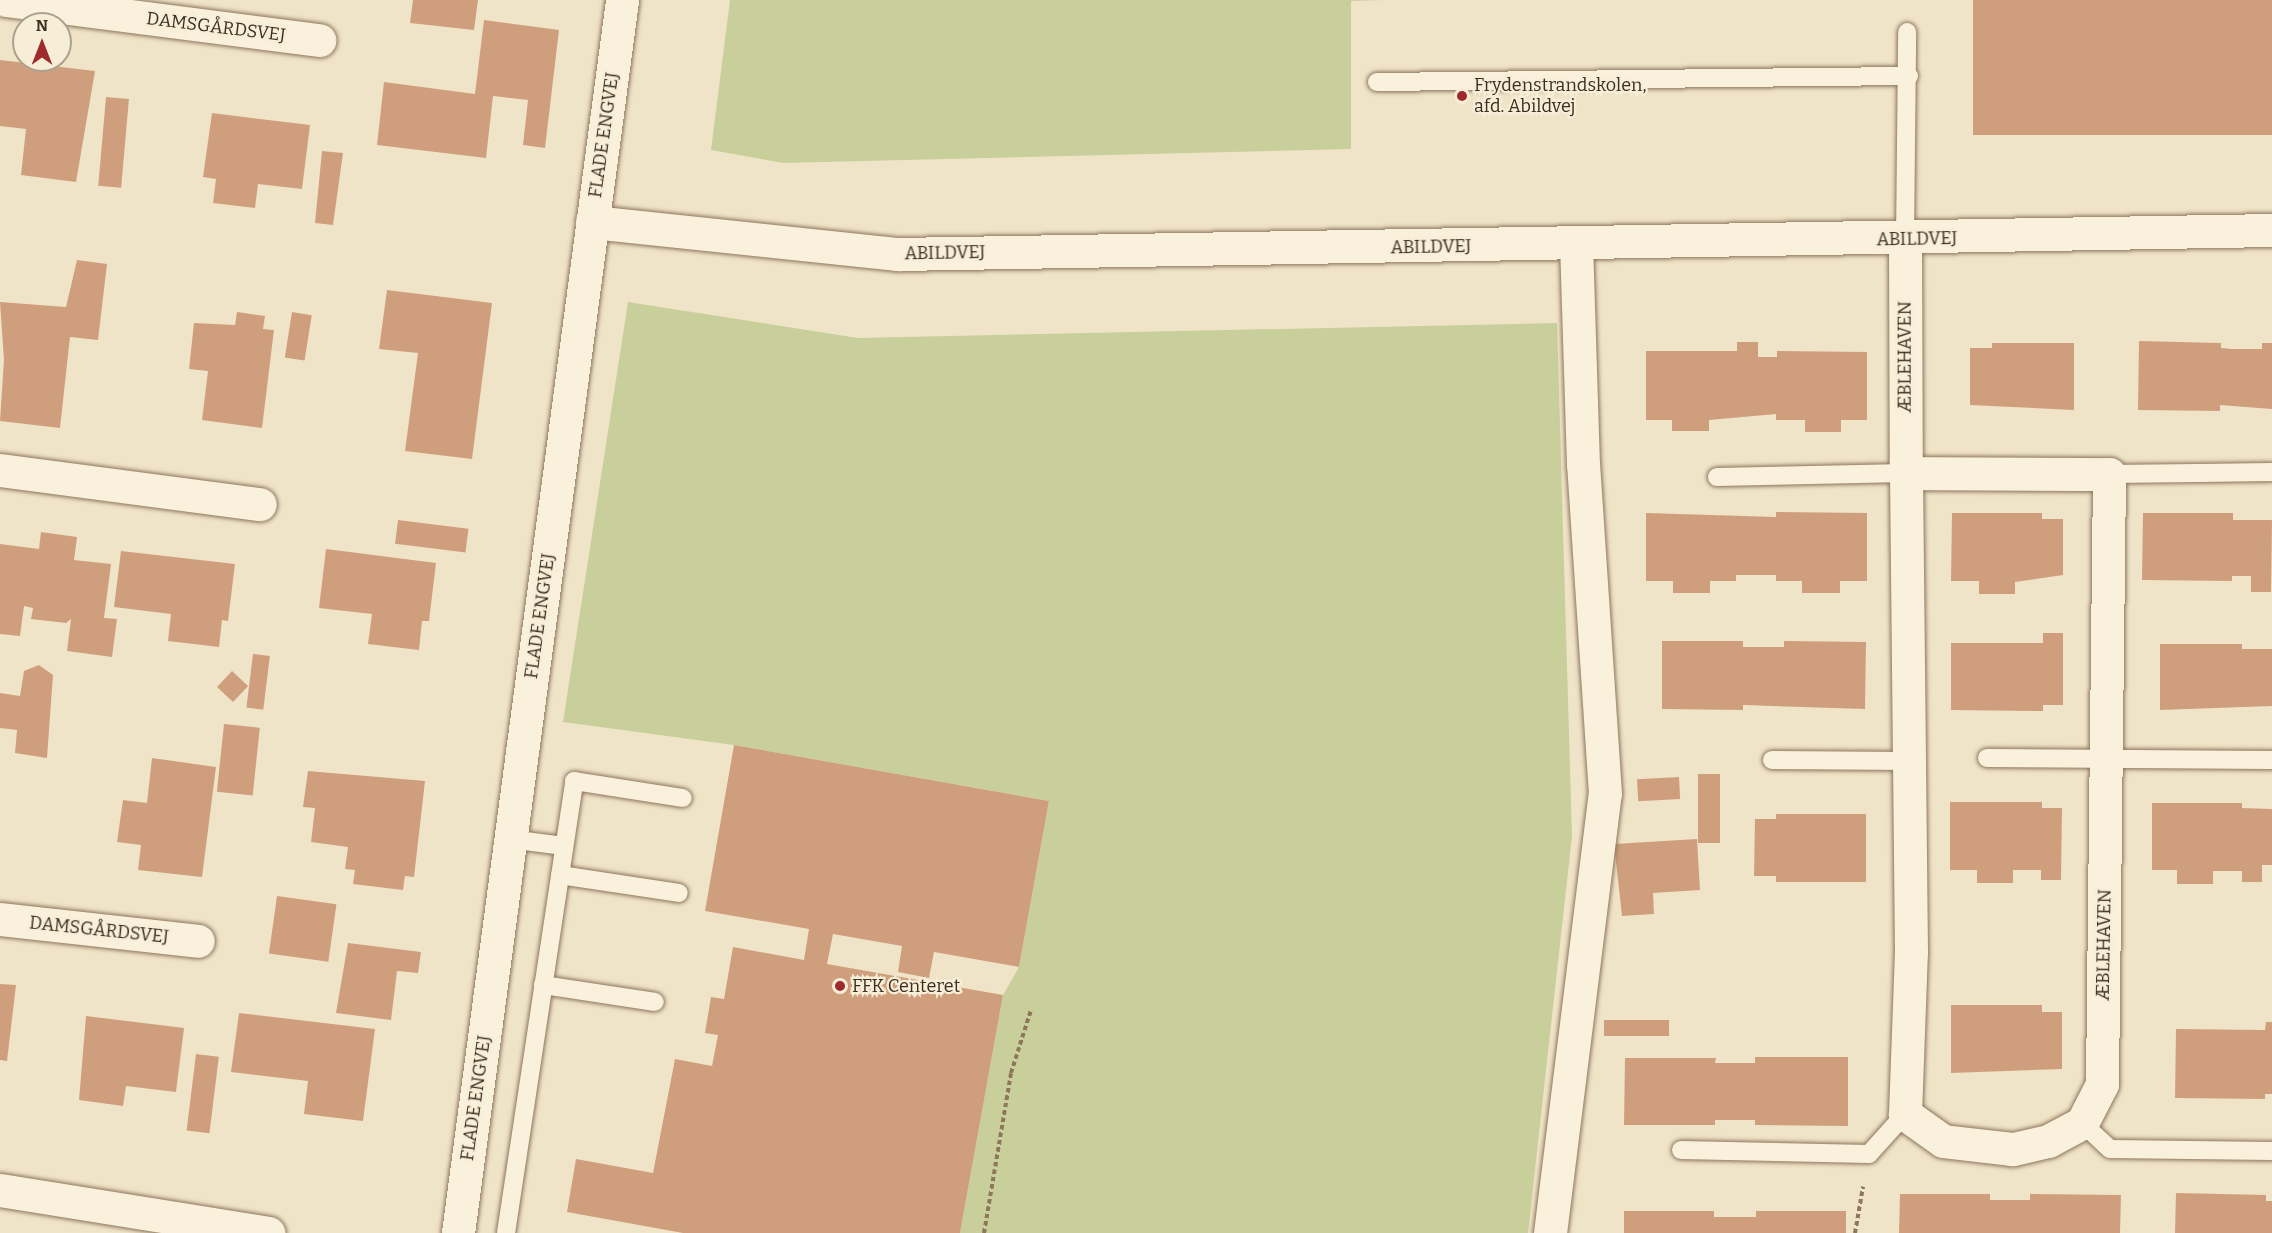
<!DOCTYPE html>
<meta charset="utf-8">
<style>
body{margin:0}
#map{position:relative;width:2272px;height:1233px;overflow:hidden;background:#f0e4c8;font-family:Bitter,serif}
div>[style]{position:absolute}
.green>*{inset:0;background:#c9cf9b}
.building>*{inset:0;background:#cf9f7d;transform-origin:0 0}
.path>*{height:4px;margin-top:-2px;transform-origin:0;background:repeating-linear-gradient(90deg,#8d765c 0 4.5px,transparent 0 7.5px)}
.roads{filter:drop-shadow(0 0 2px #8d765c) drop-shadow(0 0 2px #8d765c)}
.service>*{height:18px;margin:-9px;padding:0 9px;transform-origin:9px;border-radius:9px;background:#faf1dc}
.minor>*{height:33px;margin:-16.5px;padding:0 16.5px;transform-origin:16.5px;border-radius:16.5px;background:#faf1dc}
.tertiary>*{height:33px;margin:-16.5px;padding:0 16.5px;transform-origin:16.5px;border-radius:16.5px;background:#faf1dc}
.dots>*{width:16px;height:16px;translate:-50% -50%;box-sizing:border-box;border:3px solid #f7eed8;border-radius:50%}
span{translate:-50% -50%;white-space:nowrap;text-align:center;line-height:1.15;-webkit-text-stroke:4.5px #f7eed8;paint-order:stroke}
.street-label{font-size:18px;color:#3d2e20}
.poi-label{font-size:18px;color:#3d2e20}
.left{translate:0 -50%;text-align:left}
.north{position:absolute;left:12px;top:12px;width:60px;height:60px;box-sizing:border-box;background:#f7eed8;border:2px solid #ada18e;border-radius:50%;rotate:0deg;font-size:16px;font-weight:700;line-height:24px;text-align:center;color:#3d2e20}
.north::after{content:'';display:block;margin:auto;width:21px;height:27px;background:#9e2a2b;clip-path:polygon(50% 0,100% 100%,50% 72%,0 100%)}
</style>
<div id="map">
<div class="green">
<div style="clip-path:polygon(730px 0,1384px 0,1351px 1px,1351px 149px,783px 163px,711px 150px)"></div>
<div style="clip-path:polygon(628px 302px,858px 338px,1557px 323px,1572px 836px,1528px 1233px,960px 1233px,1003px 995px,1019px 967px,1049px 801px,734px 745px,563px 722px)"></div>
</div>
<div class="building">
<div style="clip-path:polygon(413px 0,478px 0,474px 30px,410px 23px)"></div>
<div style="left:1973px;top:0;width:299px;height:135px"></div>
<div style="clip-path:polygon(484px 20px,559px 30px,545px 148px,523px 145px,528px 100px,493px 96px,486px 158px,377px 145px,384px 82px,475px 94px)"></div>
<div style="clip-path:polygon(0 60px,95px 71px,76px 182px,21px 175px,26px 129px,0 126px)"></div>
<div style="left:106px;top:97px;width:23px;height:89px;rotate:5deg"></div>
<div style="clip-path:polygon(212px 113px,310px 125px,302px 189px,258px 184px,255px 208px,213px 203px,216px 179px,203px 177px)"></div>
<div style="clip-path:polygon(322px 151px,343px 153px,333px 225px,315px 223px)"></div>
<div style="clip-path:polygon(77px 260px,107px 264px,98px 340px,70px 337px,60px 428px,0 421px,4px 360px,0 302px,66px 307px)"></div>
<div style="clip-path:polygon(387px 290px,492px 303px,472px 459px,405px 451px,418px 353px,379px 349px)"></div>
<div style="clip-path:polygon(237px 312px,265px 316px,263px 329px,274px 330px,262px 428px,202px 420px,208px 371px,189px 369px,194px 323px,235px 325px)"></div>
<div style="left:292px;top:312px;width:20px;height:46px;rotate:9deg"></div>
<div style="clip-path:polygon(2139px 341px,2221px 343px,2221px 348px,2232px 349px,2262px 349px,2262px 343px,2272px 343px,2272px 409px,2220px 405px,2220px 411px,2138px 410px)"></div>
<div style="clip-path:polygon(1737px 342px,1758px 342px,1758px 357px,1777px 357px,1777px 351px,1867px 352px,1867px 420px,1841px 420px,1841px 432px,1805px 432px,1805px 420px,1776px 420px,1776px 414px,1709px 420px,1709px 431px,1672px 431px,1672px 420px,1646px 420px,1646px 351px,1737px 351px)"></div>
<div style="clip-path:polygon(1992px 343px,2074px 343px,2074px 410px,1970px 405px,1970px 348px,1992px 348px)"></div>
<div style="clip-path:polygon(1776px 512px,1867px 513px,1867px 581px,1840px 581px,1840px 593px,1802px 593px,1802px 581px,1776px 581px,1776px 575px,1736px 575px,1736px 581px,1710px 581px,1710px 593px,1673px 593px,1673px 581px,1646px 581px,1646px 513px,1776px 517px)"></div>
<div style="clip-path:polygon(1952px 513px,2042px 513px,2042px 519px,2063px 519px,2063px 575px,2015px 582px,2015px 594px,1979px 594px,1979px 581px,1951px 581px)"></div>
<div style="clip-path:polygon(2143px 513px,2233px 513px,2233px 520px,2272px 520px,2271px 592px,2251px 592px,2251px 576px,2232px 576px,2232px 581px,2142px 580px)"></div>
<div style="left:398px;top:520px;width:71px;height:24px;rotate:7deg"></div>
<div style="clip-path:polygon(41px 532px,77px 537px,74px 560px,111px 564px,104px 618px,117px 619px,112px 657px,67px 651px,71px 619px,66px 623px,31px 619px,33px 608px,24px 606px,20px 636px,0 634px,0 544px,39px 549px)"></div>
<div style="clip-path:polygon(326px 549px,436px 563px,429px 621px,422px 621px,419px 650px,368px 644px,372px 614px,319px 608px)"></div>
<div style="clip-path:polygon(121px 551px,235px 564px,228px 621px,222px 620px,219px 647px,168px 641px,171px 614px,114px 607px)"></div>
<div style="clip-path:polygon(2043px 633px,2063px 633px,2063px 705px,2043px 705px,2043px 711px,1951px 710px,1951px 643px,2043px 643px)"></div>
<div style="clip-path:polygon(1662px 641px,1743px 641px,1743px 647px,1784px 647px,1784px 641px,1866px 642px,1865px 709px,1743px 705px,1743px 710px,1662px 709px)"></div>
<div style="clip-path:polygon(2160px 644px,2242px 644px,2242px 649px,2272px 649px,2272px 706px,2160px 710px)"></div>
<div style="left:253px;top:654px;width:17px;height:54px;rotate:7deg"></div>
<div style="clip-path:polygon(39px 665px,53px 675px,47px 758px,15px 753px,17px 730px,0 728px,0 693px,20px 696px,24px 671px)"></div>
<div style="left:232px;top:671px;width:22px;height:22px;rotate:43deg"></div>
<div style="left:224px;top:724px;width:36px;height:68px;rotate:6deg"></div>
<div style="clip-path:polygon(734px 745px,1049px 801px,1019px 967px,934px 952px,929px 978px,898px 972px,902px 946px,833px 934px,827px 964px,1003px 995px,960px 1233px,683px 1233px,567px 1212px,576px 1159px,653px 1173px,675px 1059px,712px 1066px,718px 1035px,705px 1033px,711px 997px,724px 999px,733px 947px,804px 960px,809px 929px,705px 911px)"></div>
<div style="clip-path:polygon(152px 758px,216px 767px,202px 877px,138px 870px,141px 845px,117px 842px,123px 800px,147px 803px)"></div>
<div style="clip-path:polygon(308px 771px,425px 781px,414px 877px,405px 876px,403px 890px,353px 884px,355px 870px,345px 869px,348px 847px,311px 842px,315px 808px,303px 807px)"></div>
<div style="left:1698px;top:774px;width:22px;height:69px"></div>
<div style="left:1679px;top:777px;width:22px;height:42px;rotate:87deg"></div>
<div style="clip-path:polygon(1950px 802px,2042px 802px,2042px 808px,2062px 808px,2061px 880px,2041px 880px,2041px 870px,2013px 870px,2013px 883px,1977px 883px,1977px 870px,1950px 870px)"></div>
<div style="clip-path:polygon(2152px 803px,2242px 803px,2242px 808px,2272px 809px,2272px 865px,2262px 865px,2262px 882px,2242px 882px,2242px 871px,2213px 871px,2213px 884px,2177px 884px,2177px 870px,2152px 870px)"></div>
<div style="clip-path:polygon(1776px 814px,1866px 814px,1866px 882px,1776px 882px,1776px 876px,1754px 876px,1755px 819px,1776px 819px)"></div>
<div style="clip-path:polygon(1697px 839px,1700px 890px,1653px 893px,1654px 914px,1622px 916px,1614px 844px)"></div>
<div style="left:277px;top:896px;width:60px;height:58px;rotate:8deg"></div>
<div style="clip-path:polygon(348px 943px,421px 952px,418px 973px,397px 971px,391px 1020px,336px 1013px)"></div>
<div style="clip-path:polygon(0 984px,16px 985px,7px 1061px,0 1060px)"></div>
<div style="clip-path:polygon(1951px 1005px,2042px 1005px,2042px 1012px,2062px 1012px,2062px 1069px,1951px 1073px)"></div>
<div style="clip-path:polygon(239px 1013px,375px 1029px,363px 1121px,304px 1114px,308px 1081px,231px 1072px)"></div>
<div style="clip-path:polygon(86px 1016px,184px 1028px,176px 1092px,126px 1086px,123px 1106px,79px 1100px)"></div>
<div style="left:1604px;top:1020px;width:65px;height:16px"></div>
<div style="clip-path:polygon(2266px 1022px,2272px 1022px,2272px 1094px,2265px 1094px,2265px 1099px,2175px 1098px,2176px 1029px,2265px 1030px)"></div>
<div style="left:196px;top:1054px;width:23px;height:77px;rotate:7deg"></div>
<div style="clip-path:polygon(1755px 1057px,1848px 1057px,1848px 1126px,1755px 1125px,1755px 1120px,1715px 1120px,1715px 1125px,1624px 1125px,1625px 1058px,1716px 1058px,1715px 1063px,1755px 1063px)"></div>
<div style="clip-path:polygon(2176px 1193px,2266px 1195px,2266px 1201px,2272px 1201px,2272px 1233px,2175px 1233px)"></div>
<div style="clip-path:polygon(1900px 1194px,1990px 1194px,1990px 1200px,2030px 1200px,2030px 1194px,2121px 1195px,2120px 1233px,1899px 1233px)"></div>
<div style="clip-path:polygon(1624px 1211px,1714px 1211px,1714px 1217px,1756px 1217px,1756px 1211px,1846px 1211px,1846px 1233px,1624px 1233px)"></div>
</div>
<div class="path">
<div style="left:984px;top:1233px;width:162px;rotate:-80.4deg"></div>
<div style="left:1011px;top:1073px;width:66px;rotate:-72.4deg"></div>
<div style="left:1855px;top:1233px;width:47px;rotate:-80.1deg"></div>
</div>
<div class="roads">
<div class="service">
<div style="left:1377px;top:82px;width:532px;rotate:-0.65deg"></div>
<div style="left:1905px;top:240px;width:208px;rotate:-89.4deg"></div>
<div style="left:2109px;top:474px;width:163px;rotate:-0.7deg"></div>
<div style="left:1717px;top:477px;width:189px;rotate:-1.2deg"></div>
<div style="left:1987px;top:758px;width:285px;rotate:0.4deg"></div>
<div style="left:1772px;top:760px;width:137px;rotate:0.4deg"></div>
<div style="left:510px;top:839px;width:54px;rotate:7.4deg"></div>
<div style="left:560px;top:875px;width:120px;rotate:8.6deg"></div>
<div style="left:543px;top:985px;width:113px;rotate:8.6deg"></div>
<div style="left:2082px;top:1123px;width:38px;rotate:43deg"></div>
<div style="left:2110px;top:1149px;width:162px;rotate:0.7deg"></div>
<div style="left:1681px;top:1150px;width:188px;rotate:1.2deg"></div>
<div style="left:1869px;top:1154px;width:54px;rotate:-48deg"></div>
<div style="left:506px;top:1233px;width:457px;rotate:-81.4deg"></div>
<div style="left:574px;top:781px;width:110px;rotate:8.9deg"></div>
</div>
<div class="minor">
<div style="left:6px;top:0;width:316px;rotate:7.3deg"></div>
<div style="left:1905px;top:240px;width:233px;rotate:89.8deg"></div>
<div style="left:1906px;top:473px;width:203px;rotate:0.3deg"></div>
<div style="left:2109px;top:474px;width:610px;rotate:90.66deg"></div>
<div style="left:2102px;top:1084px;width:44px;rotate:117.1deg"></div>
<div style="left:2082px;top:1123px;width:38px;rotate:152deg"></div>
<div style="left:2048px;top:1141px;width:37px;rotate:167deg"></div>
<div style="left:2012px;top:1149px;width:69px;rotate:-173.4deg"></div>
<div style="left:1943px;top:1141px;width:47px;rotate:-144.6deg"></div>
<div style="left:1905px;top:1114px;width:162px;rotate:-87.9deg"></div>
<div style="left:1911px;top:952px;width:479px;rotate:-90.6deg"></div>
<div style="left:0;top:470px;width:262px;rotate:7.5deg"></div>
<div style="left:0;top:919px;width:199px;rotate:6.3deg"></div>
<div style="left:0;top:1190px;width:272px;rotate:9.1deg"></div>
<div style="left:458px;top:1233px;width:1244px;rotate:-82.42deg"></div>
<div style="left:1550px;top:1233px;width:442px;rotate:-82.9deg"></div>
<div style="left:1605px;top:794px;width:330px;rotate:-93.8deg"></div>
<div style="left:1583px;top:465px;width:220px;rotate:-91.8deg"></div>
</div>
<div class="tertiary">
<div style="left:592px;top:222px;width:308px;rotate:6deg"></div>
<div style="left:898px;top:254px;width:1374px;rotate:-1deg"></div>
</div>
</div>
<div class="dots">
<div style="left:1462px;top:96px;background:#9e2a2b"></div>
<div style="left:840px;top:986px;background:#9e2a2b"></div>
</div>
<div class="street-label">
<span style="left:216px;top:27px;rotate:7deg">DAMSGÅRDSVEJ</span>
<span style="left:604px;top:135px;rotate:-82deg">FLADE ENGVEJ</span>
<span style="left:1917px;top:239px;rotate:-1deg">ABILDVEJ</span>
<span style="left:1431px;top:247px;rotate:-1deg">ABILDVEJ</span>
<span style="left:945px;top:253px;rotate:-1deg">ABILDVEJ</span>
<span style="left:1905px;top:357px;rotate:-90deg">ÆBLEHAVEN</span>
<span style="left:540px;top:616px;rotate:-82deg">FLADE ENGVEJ</span>
<span style="left:99px;top:930px;rotate:6deg">DAMSGÅRDSVEJ</span>
<span style="left:2104px;top:945px;rotate:-89deg">ÆBLEHAVEN</span>
<span style="left:476px;top:1098px;rotate:-82deg">FLADE ENGVEJ</span>
</div>
<div class="poi-label">
<span class="left" style="left:1474px;top:96px">Frydenstrandskolen,<br>afd. Abildvej</span>
<span class="left" style="left:852px;top:986px">FFK Centeret</span>
</div>
<div class="north">N</div>
</div>
